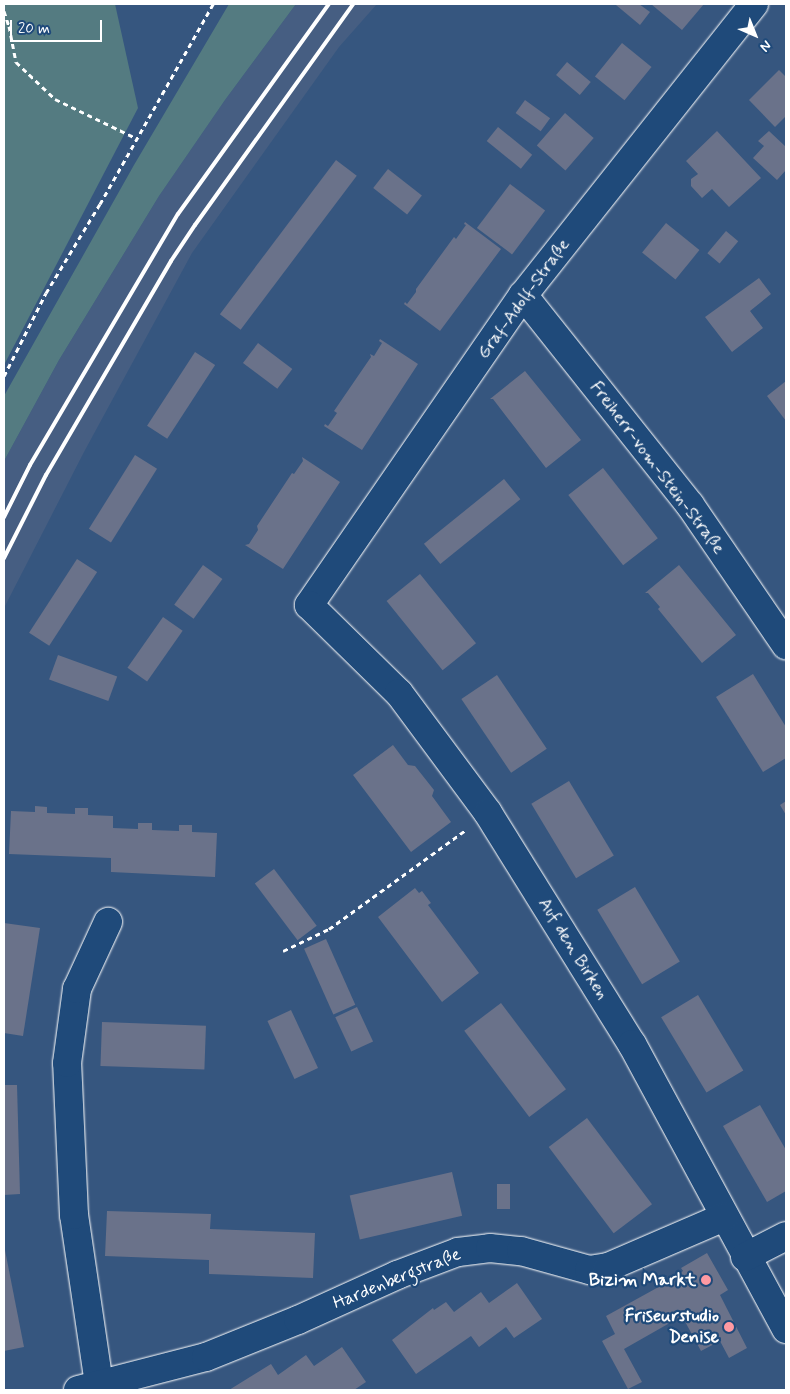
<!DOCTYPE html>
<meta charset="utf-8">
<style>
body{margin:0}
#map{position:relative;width:790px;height:1394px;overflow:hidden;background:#36567f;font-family:Mynerve,sans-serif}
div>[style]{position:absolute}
.built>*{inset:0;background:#465e82}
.green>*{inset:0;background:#547b81}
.building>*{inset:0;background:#6a728a;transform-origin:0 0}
.path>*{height:3px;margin-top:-1.5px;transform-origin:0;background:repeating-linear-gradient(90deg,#fff 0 5px,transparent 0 9px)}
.roads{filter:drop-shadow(0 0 1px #fff) drop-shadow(0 0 1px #fff)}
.minor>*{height:28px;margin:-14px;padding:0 14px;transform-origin:14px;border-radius:14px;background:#1f4a7a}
.rail>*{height:4px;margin:-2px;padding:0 2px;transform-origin:2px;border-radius:2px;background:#fff}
.dots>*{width:14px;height:14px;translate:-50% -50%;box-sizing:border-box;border:2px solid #1f4a7a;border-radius:50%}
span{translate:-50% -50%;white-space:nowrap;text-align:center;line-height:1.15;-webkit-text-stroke:4.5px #1f4a7a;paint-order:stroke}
.street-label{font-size:18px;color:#fff}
.poi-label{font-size:18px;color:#fff;font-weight:700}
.right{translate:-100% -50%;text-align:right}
.frame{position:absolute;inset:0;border:5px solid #fff;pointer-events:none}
.north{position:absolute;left:730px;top:10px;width:50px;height:50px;-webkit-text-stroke:4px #1f4a7a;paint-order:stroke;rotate:136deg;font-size:14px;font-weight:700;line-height:20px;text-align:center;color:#fff}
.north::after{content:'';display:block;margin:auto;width:18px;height:22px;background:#fff;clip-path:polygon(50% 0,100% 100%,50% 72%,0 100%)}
.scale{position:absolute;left:10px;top:20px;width:92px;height:22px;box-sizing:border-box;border:2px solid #fff;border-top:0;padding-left:6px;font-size:15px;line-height:18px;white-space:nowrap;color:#fff;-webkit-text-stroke:4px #1f4a7a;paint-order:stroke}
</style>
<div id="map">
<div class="built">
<div style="clip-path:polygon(296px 4px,377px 4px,339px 47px,192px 253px,84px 452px,4px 608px,4px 461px,59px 360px,159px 196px,225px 100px)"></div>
</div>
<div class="green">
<div style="clip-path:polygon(4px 4px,115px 4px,138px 108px,4px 365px)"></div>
<div style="clip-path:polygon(229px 4px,296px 4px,225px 100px,159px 196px,59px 360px,4px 461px,4px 396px,134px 165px)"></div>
</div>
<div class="building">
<div style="clip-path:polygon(618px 4px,639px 4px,650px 12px,640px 25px,616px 5px)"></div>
<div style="clip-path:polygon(651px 4px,704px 4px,682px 30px)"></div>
<div style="left:622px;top:43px;width:38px;height:43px;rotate:39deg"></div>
<div style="left:567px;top:62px;width:31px;height:17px;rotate:40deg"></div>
<div style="clip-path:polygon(779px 70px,786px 77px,786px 116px,775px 127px,749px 100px)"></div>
<div style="left:525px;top:100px;width:31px;height:16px;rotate:36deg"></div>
<div style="left:565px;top:113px;width:38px;height:43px;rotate:41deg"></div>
<div style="left:498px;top:127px;width:44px;height:18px;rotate:39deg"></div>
<div style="clip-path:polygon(717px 131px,761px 178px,729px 207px,712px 189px,702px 198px,691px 186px,691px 179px,698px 174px,686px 161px)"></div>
<div style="clip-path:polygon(769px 131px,786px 147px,786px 170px,777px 180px,753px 158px,764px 146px,758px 141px)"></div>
<div style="left:336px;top:160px;width:26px;height:193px;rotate:37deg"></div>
<div style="left:388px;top:169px;width:43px;height:24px;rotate:38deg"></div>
<div style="left:510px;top:184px;width:44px;height:55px;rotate:37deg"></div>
<div style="clip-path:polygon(465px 222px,501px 249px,440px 331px,404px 304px,405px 302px,407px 304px,416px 292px,416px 289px,454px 237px,456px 239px,466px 225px,464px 224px)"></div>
<div style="left:666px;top:223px;width:43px;height:38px;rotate:39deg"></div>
<div style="left:726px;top:231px;width:16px;height:29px;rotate:40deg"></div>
<div style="clip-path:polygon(759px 278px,771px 294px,750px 311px,763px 328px,732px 352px,705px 317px)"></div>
<div style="clip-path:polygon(380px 339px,418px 364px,362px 450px,324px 426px,325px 424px,328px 426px,337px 413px,334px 411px,371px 357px,370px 354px,374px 356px,382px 343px,379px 341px)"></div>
<div style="left:258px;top:343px;width:43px;height:25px;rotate:37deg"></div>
<div style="left:195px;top:352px;width:24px;height:88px;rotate:33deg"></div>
<div style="clip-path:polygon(525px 371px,581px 440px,546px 468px,493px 399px,490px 399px)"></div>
<div style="clip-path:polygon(786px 381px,786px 421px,767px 396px)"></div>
<div style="left:135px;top:455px;width:26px;height:87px;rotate:32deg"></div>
<div style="clip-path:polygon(302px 457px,340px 482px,283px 569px,245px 545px,249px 544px,258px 530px,257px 526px,292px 473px,294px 474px,303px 461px)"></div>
<div style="left:603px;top:468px;width:89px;height:44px;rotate:52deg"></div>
<div style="left:504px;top:479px;width:26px;height:103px;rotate:51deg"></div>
<div style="left:77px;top:559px;width:24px;height:88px;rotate:33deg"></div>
<div style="left:203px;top:565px;width:24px;height:49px;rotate:36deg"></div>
<div style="clip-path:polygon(679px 565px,736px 635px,702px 663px,658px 609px,660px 607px,648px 593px,645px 593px)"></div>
<div style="left:420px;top:574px;width:89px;height:43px;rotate:51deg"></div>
<div style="left:163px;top:617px;width:24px;height:62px;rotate:35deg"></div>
<div style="left:58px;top:655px;width:63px;height:26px;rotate:20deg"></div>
<div style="clip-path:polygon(753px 674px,786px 727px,786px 758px,763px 772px,716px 697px)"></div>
<div style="left:497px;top:675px;width:89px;height:43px;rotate:56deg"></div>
<div style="clip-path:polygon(393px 745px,408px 765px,415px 766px,434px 790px,432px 796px,451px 822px,411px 852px,353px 775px)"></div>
<div style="left:569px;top:781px;width:87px;height:44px;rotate:59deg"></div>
<div style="clip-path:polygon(786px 801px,786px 815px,780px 805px)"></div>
<div style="clip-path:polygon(35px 806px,47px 807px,47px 813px,75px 814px,75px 808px,88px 808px,88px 815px,113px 816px,113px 828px,138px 829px,138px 823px,152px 823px,152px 830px,179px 831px,179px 825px,192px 825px,192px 832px,217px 833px,215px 877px,111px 872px,111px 858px,9px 854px,11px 811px,35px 812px)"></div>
<div style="left:274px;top:869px;width:71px;height:24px;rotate:53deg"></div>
<div style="left:635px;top:887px;width:87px;height:44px;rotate:59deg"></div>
<div style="clip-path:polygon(415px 888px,419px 893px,422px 891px,431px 903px,428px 905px,479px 973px,442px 1002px,378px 917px)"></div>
<div style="clip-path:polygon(4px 923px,40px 928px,23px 1036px,4px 1033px)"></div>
<div style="left:326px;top:939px;width:72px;height:24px;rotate:66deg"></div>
<div style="left:698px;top:995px;width:88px;height:43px;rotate:59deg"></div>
<div style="left:501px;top:1003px;width:108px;height:46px;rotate:53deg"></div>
<div style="left:357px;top:1007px;width:38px;height:24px;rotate:65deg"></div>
<div style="left:291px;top:1010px;width:64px;height:26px;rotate:65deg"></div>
<div style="left:102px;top:1022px;width:104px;height:44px;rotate:2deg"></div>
<div style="clip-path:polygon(4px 1085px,17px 1085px,20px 1194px,4px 1195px)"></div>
<div style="clip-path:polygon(760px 1105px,786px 1150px,786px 1191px,767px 1202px,723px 1126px)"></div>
<div style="left:587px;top:1118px;width:108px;height:48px;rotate:53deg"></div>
<div style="left:452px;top:1172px;width:45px;height:105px;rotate:77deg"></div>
<div style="left:497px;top:1184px;width:13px;height:25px"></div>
<div style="clip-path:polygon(107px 1211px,211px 1214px,210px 1229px,315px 1233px,313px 1278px,209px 1274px,209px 1260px,105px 1256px)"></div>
<div style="clip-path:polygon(4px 1245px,24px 1347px,4px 1351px)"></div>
<div style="clip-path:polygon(707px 1253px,728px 1290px,720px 1295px,747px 1348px,729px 1358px,720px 1341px,701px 1351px,682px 1316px,624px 1349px,642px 1382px,628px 1389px,602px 1341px,615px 1334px,606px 1316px,664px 1284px,683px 1271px,681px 1268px)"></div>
<div style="clip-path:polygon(517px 1283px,542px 1319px,514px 1338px,506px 1327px,479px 1347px,471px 1336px,416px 1374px,392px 1340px,433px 1308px,434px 1310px,446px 1302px,454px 1312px,481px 1292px,489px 1303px)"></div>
<div style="clip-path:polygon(342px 1347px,366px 1382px,354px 1390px,229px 1390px,271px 1364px,278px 1375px,306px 1355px,314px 1366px)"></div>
</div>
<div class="path">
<div style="left:4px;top:11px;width:16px;rotate:72deg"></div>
<div style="left:9px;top:26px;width:37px;rotate:79deg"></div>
<div style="left:16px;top:62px;width:54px;rotate:43.5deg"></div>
<div style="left:55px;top:99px;width:90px;rotate:25.7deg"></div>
<div style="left:4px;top:376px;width:93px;rotate:-63.2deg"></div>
<div style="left:46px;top:293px;width:104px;rotate:-58.8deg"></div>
<div style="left:100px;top:204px;width:230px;rotate:-60.5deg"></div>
<div style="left:283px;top:951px;width:51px;rotate:-25.6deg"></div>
<div style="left:329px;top:929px;width:169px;rotate:-35.9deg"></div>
</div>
<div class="roads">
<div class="minor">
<div style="left:754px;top:4px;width:372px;rotate:128.4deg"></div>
<div style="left:523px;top:295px;width:377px;rotate:124.6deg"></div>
<div style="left:309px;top:605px;width:126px;rotate:44.4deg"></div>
<div style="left:399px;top:693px;width:149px;rotate:53.4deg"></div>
<div style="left:488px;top:813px;width:272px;rotate:58.1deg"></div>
<div style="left:632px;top:1044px;width:324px;rotate:61.6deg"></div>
<div style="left:523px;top:295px;width:268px;rotate:51.5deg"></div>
<div style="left:690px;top:505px;width:170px;rotate:55.6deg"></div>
<div style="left:745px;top:1257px;width:46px;rotate:-27.1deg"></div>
<div style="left:99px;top:1384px;width:171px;rotate:-98.4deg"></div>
<div style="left:74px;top:1215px;width:152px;rotate:-92.6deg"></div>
<div style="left:67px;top:1063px;width:75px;rotate:-82.3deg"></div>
<div style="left:77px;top:989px;width:74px;rotate:-65.2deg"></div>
<div style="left:78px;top:1390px;width:132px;rotate:-14.5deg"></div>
<div style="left:206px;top:1357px;width:99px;rotate:-21.9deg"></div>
<div style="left:298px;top:1320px;width:109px;rotate:-24.4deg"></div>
<div style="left:397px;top:1275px;width:65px;rotate:-20.7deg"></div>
<div style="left:458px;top:1252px;width:32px;rotate:-7deg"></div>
<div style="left:490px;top:1248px;width:31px;rotate:6deg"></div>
<div style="left:521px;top:1251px;width:71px;rotate:15.6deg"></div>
<div style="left:589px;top:1270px;width:19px;rotate:-9deg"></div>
<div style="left:608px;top:1267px;width:126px;rotate:-23.3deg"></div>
</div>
</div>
<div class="rail">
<div style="left:4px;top:517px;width:58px;rotate:-63.4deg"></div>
<div style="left:30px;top:465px;width:291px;rotate:-59.5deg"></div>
<div style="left:178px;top:214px;width:259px;rotate:-54.3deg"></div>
<div style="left:4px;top:558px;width:93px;rotate:-63.2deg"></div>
<div style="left:46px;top:475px;width:248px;rotate:-59.7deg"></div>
<div style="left:171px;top:261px;width:43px;rotate:-56.3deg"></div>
<div style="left:195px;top:225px;width:272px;rotate:-54.4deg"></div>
</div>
<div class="dots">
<div style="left:706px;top:1280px;background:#ff9aa2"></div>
<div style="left:729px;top:1327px;background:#ff9aa2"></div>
</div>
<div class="street-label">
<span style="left:524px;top:299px;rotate:-54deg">Graf-Adolf-Straße</span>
<span style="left:657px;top:468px;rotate:53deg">Freiherr-vom-Stein-Straße</span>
<span style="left:573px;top:949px;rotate:58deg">Auf den Birken</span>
<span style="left:397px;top:1279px;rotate:-22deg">Hardenbergstraße</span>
</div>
<div class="poi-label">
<span class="right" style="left:696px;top:1280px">Bizim Markt</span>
<span class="right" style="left:719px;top:1327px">Friseurstudio<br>Denise</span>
</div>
<div class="frame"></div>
<div class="north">N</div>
<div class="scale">20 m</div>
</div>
